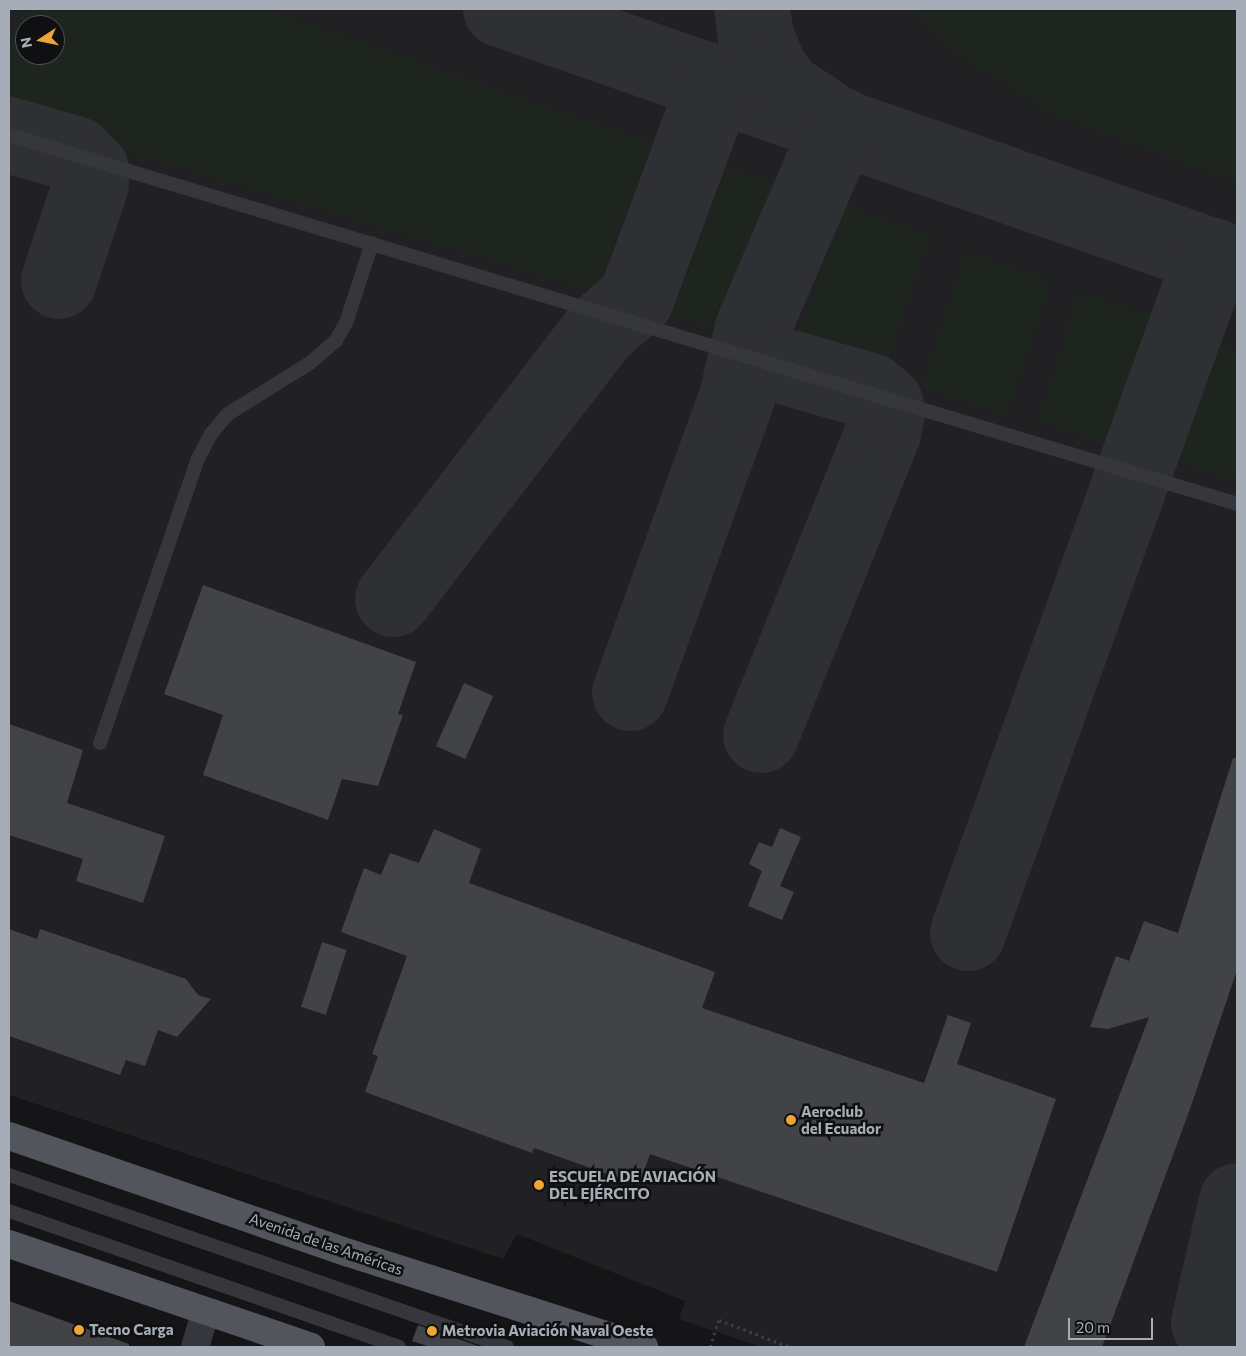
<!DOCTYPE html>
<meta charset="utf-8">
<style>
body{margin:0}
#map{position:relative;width:1246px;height:1356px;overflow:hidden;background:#151517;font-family:Commissioner,sans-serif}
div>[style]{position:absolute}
.built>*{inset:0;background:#212124}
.green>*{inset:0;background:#1d251e;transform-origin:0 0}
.taxiway>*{height:76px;margin:-38px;padding:0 38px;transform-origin:38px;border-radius:38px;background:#2f3034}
.building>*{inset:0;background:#414347;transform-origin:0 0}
.path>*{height:3px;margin-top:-1.5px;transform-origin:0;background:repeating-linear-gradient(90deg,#3c3f43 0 2.5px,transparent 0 6.5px)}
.service>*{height:14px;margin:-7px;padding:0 7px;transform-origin:7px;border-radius:7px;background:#36373c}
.minor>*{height:28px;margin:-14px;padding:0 14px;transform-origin:14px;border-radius:14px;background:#36373c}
.primary>*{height:28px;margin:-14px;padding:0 14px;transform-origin:14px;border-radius:14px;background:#52555b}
.dots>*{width:14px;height:14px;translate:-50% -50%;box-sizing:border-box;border:2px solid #101012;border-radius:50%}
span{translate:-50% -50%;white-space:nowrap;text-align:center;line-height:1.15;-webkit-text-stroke:5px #101012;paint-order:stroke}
.poi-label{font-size:15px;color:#a7adb7;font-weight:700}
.left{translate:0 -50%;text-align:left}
.street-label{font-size:15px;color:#a7adb7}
.frame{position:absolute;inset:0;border:10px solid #a7adb7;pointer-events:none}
.north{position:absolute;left:15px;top:15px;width:50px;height:50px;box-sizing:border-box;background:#101012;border:1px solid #4c4f54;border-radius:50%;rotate:259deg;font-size:14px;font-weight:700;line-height:20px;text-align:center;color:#a7adb7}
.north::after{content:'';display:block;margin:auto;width:18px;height:22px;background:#eda537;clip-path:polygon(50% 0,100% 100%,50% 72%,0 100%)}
.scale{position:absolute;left:1068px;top:1318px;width:85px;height:22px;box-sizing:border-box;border:2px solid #a7adb7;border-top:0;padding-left:6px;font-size:15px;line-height:18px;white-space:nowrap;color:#a7adb7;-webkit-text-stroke:4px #101012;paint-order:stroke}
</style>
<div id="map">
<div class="built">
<div style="clip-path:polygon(evenodd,9px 9px,1237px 9px,1237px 1347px,761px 1347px,679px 1319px,685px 1301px,517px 1234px,503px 1259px,9px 1095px,9px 9px,25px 25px,55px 25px,55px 55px,25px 55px,25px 25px)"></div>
</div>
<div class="green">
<div style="clip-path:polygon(evenodd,21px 9px,266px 9px,652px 143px,596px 292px,9px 117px,9px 48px,21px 9px,25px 25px,55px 25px,55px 55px,25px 55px,25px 25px)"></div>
<div style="clip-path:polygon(911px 9px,1237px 9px,1237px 181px,1099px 133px,1044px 109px,949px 48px)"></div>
<div style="clip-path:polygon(732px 170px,769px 180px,773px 190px,710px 327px,664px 312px,676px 304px,724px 175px)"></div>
<div style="left:844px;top:206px;width:91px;height:148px;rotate:19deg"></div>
<div style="left:967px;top:252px;width:90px;height:143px;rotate:19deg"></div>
<div style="left:1079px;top:292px;width:83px;height:136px;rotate:18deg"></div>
<div style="clip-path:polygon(1214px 342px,1237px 350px,1237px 481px,1178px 463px)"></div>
</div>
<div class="taxiway">
<div style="left:501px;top:9px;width:779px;rotate:19.18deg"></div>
<div style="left:752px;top:9px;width:28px;rotate:82deg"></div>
<div style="left:756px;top:37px;width:38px;rotate:67deg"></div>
<div style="left:771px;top:72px;width:24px;rotate:52deg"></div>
<div style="left:786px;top:91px;width:45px;rotate:33.3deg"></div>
<div style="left:9px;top:135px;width:69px;rotate:16.1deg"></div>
<div style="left:75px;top:154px;width:23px;rotate:45deg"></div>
<div style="left:91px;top:170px;width:14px;rotate:90deg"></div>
<div style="left:91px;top:184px;width:102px;rotate:108.3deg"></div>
<div style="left:393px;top:599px;width:339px;rotate:-52.4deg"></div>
<div style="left:600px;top:330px;width:48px;rotate:-40.7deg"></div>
<div style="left:636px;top:299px;width:230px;rotate:-69.7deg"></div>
<div style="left:630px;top:693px;width:315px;rotate:-70.1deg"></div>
<div style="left:737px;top:397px;width:71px;rotate:-76.9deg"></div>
<div style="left:753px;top:328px;width:221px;rotate:-66.8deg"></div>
<div style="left:761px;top:735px;width:326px;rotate:-68deg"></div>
<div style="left:883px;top:433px;width:20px;rotate:-79deg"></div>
<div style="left:887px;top:413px;width:10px;rotate:-101deg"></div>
<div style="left:885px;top:403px;width:19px;rotate:-141deg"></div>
<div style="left:870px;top:391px;width:83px;rotate:-164deg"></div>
<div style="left:968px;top:933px;width:720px;rotate:-70.18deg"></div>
<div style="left:1209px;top:1323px;width:125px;rotate:-77.1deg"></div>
</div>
<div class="building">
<div style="clip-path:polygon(203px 585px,416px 662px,398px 714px,403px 715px,378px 786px,342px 779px,328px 820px,203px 775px,223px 715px,164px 694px)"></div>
<div style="left:464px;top:683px;width:32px;height:69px;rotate:24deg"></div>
<div style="clip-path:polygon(9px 724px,83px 750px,67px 803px,165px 836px,143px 903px,76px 881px,83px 859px,9px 835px)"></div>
<div style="clip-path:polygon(1233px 758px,1237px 758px,1237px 970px,1190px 1109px,1102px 1347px,1024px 1347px,1149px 1017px,1108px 1029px,1090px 1027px,1116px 956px,1129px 961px,1144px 921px,1178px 933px)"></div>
<div style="clip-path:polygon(780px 828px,801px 837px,780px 886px,794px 892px,782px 920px,748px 906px,762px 871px,749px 864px,759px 842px,772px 847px)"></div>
<div style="clip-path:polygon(434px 829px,481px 849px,469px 883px,715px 972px,702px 1008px,924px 1083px,948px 1015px,971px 1023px,957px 1064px,1056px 1099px,997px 1272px,650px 1154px,639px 1185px,534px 1148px,532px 1153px,365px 1092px,378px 1056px,372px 1054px,407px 956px,341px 932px,364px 868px,381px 875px,390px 853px,419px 863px)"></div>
<div style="clip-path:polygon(9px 929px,37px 939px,40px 929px,186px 979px,198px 995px,211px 999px,177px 1037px,158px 1030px,145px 1066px,126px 1060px,120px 1075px,9px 1036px)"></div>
<div style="left:322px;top:942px;width:26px;height:68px;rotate:18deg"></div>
<div style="clip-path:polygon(9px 1301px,129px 1344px,129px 1347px,9px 1347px)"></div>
<div style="clip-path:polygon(418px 1325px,481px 1347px,430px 1347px,412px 1341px)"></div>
</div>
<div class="path">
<div style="left:710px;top:1347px;width:28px;rotate:-72deg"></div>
<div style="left:719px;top:1320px;width:76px;rotate:20.8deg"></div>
<div style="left:805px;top:1347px;width:7px"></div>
</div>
<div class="service">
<div style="left:9px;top:135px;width:1282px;rotate:16.72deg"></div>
<div style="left:100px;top:743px;width:300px;rotate:-71deg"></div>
<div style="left:198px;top:459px;width:28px;rotate:-63deg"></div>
<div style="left:211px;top:434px;width:26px;rotate:-50deg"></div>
<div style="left:228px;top:414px;width:97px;rotate:-31.9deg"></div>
<div style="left:310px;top:363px;width:35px;rotate:-41deg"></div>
<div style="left:336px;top:340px;width:20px;rotate:-60deg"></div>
<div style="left:346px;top:323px;width:84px;rotate:-72deg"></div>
<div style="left:9px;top:1175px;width:527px;rotate:19.05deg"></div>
<div style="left:9px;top:1211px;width:413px;rotate:19.2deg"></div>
</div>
<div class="minor">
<div style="left:195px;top:1347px;width:37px;rotate:-73deg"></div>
</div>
<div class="primary">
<div style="left:9px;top:1136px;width:360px;rotate:19deg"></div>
<div style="left:349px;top:1253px;width:310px;rotate:17.7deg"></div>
<div style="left:9px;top:1244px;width:319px;rotate:18.8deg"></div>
</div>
<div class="dots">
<div style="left:791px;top:1120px;background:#eda537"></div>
<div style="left:539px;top:1185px;background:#eda537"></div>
<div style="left:79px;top:1330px;background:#eda537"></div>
<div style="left:432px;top:1331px;background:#eda537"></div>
</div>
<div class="poi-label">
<span class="left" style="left:801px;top:1120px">Aeroclub<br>del Ecuador</span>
<span class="left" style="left:549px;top:1185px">ESCUELA DE AVIACIÓN<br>DEL EJÉRCITO</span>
<span class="left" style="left:89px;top:1330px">Tecno Carga</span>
<span class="left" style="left:442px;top:1331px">Metrovia Aviación Naval Oeste</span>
</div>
<div class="street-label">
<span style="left:326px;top:1244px;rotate:19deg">Avenida de las Américas</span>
</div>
<div class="frame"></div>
<div class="north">N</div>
<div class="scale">20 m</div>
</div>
